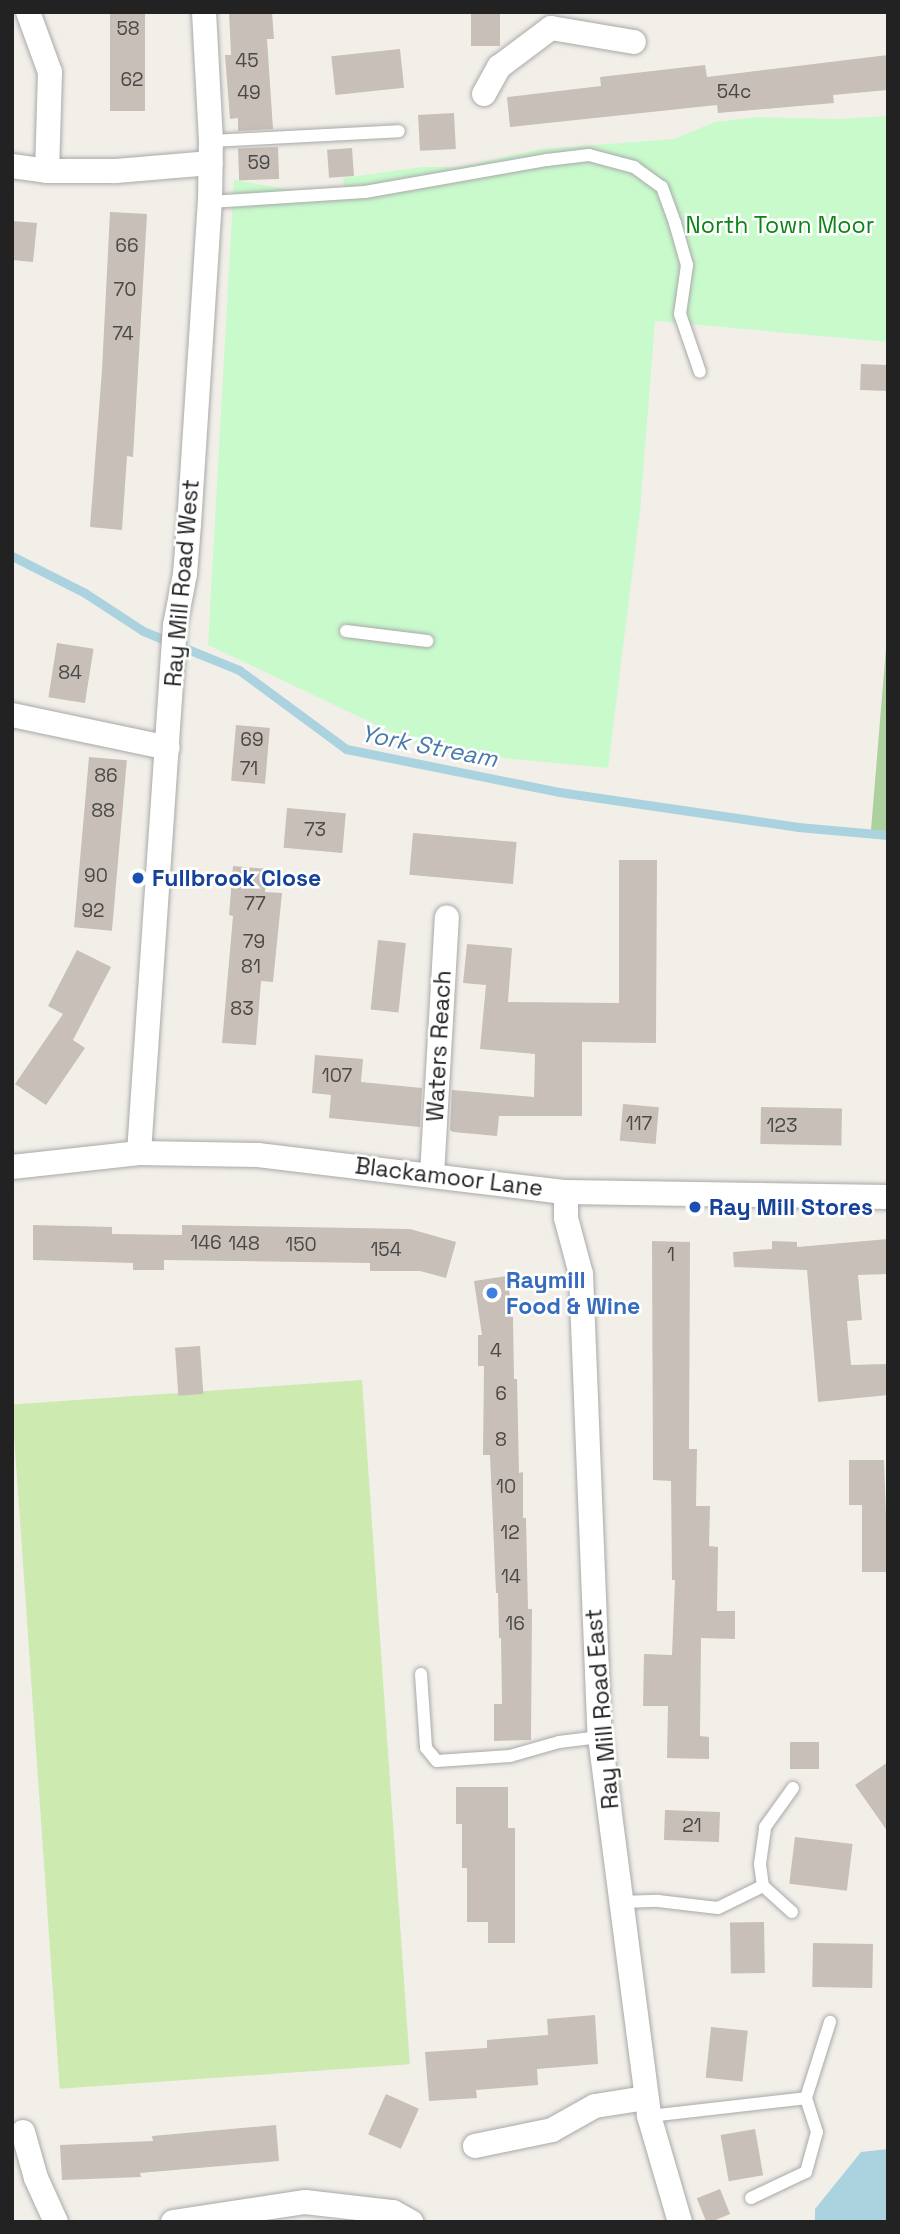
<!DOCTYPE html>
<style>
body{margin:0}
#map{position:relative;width:900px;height:2234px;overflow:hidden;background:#f2efe9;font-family:"Space Grotesk",sans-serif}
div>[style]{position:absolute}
.grass>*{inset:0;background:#cdebb0;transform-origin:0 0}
.forest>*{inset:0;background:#add19e}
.park>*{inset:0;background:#c8facc}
.water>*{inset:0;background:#aad3df}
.stream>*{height:9px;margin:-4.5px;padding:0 4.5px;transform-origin:4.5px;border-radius:4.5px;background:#aad3df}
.building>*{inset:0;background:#c7bfb8;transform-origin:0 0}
.roads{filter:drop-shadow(0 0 2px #a9a9a9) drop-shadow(0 0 2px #a9a9a9)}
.service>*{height:12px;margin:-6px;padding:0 6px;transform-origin:6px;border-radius:6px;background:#fff}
.minor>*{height:24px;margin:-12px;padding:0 12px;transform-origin:12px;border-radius:12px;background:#fff}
.dots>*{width:19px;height:19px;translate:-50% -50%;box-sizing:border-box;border:4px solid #fff;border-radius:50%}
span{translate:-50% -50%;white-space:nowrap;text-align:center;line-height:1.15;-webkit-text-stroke:5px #fff;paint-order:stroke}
.number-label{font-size:19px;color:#4b4948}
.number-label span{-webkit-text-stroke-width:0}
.park-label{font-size:23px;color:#0c8416}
.street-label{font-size:23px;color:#222}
.transit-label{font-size:23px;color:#164399;font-weight:700}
.left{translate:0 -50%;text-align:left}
.shop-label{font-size:23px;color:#366cbe;font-weight:700}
.water-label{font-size:24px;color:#4a7aab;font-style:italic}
.frame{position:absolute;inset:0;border:14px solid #222;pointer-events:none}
</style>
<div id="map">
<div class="grass">
<div style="left:362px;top:1380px;width:686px;height:351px;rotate:86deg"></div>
</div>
<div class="forest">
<div style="clip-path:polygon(888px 624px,888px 831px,871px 830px)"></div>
</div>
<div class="park">
<div style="clip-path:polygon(888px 116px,888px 342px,655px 321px,640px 511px,608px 768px,431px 751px,208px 645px,234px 180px,298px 191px,344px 187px,343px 178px,422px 167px,460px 167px,541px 149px,674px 139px,715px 122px,757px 117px,837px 119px)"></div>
</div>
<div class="water">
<div style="clip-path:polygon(888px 2149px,888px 2222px,815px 2222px,815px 2209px,861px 2152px)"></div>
</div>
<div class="stream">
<div style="left:12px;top:556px;width:82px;rotate:26.9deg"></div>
<div style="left:85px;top:593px;width:69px;rotate:33.2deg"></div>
<div style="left:143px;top:631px;width:104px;rotate:22.1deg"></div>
<div style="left:239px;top:670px;width:133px;rotate:36.4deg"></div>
<div style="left:346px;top:749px;width:217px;rotate:11.4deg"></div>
<div style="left:559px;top:792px;width:242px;rotate:8.3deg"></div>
<div style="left:798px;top:827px;width:90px;rotate:5.1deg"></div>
</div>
<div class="building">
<div style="left:110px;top:12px;width:35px;height:99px"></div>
<div style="clip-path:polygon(229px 12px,272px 12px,274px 39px,267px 39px,273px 129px,238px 131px,238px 118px,230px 119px,225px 55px,231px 55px)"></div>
<div style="left:471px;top:12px;width:29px;height:34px"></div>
<div style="left:400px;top:49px;width:39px;height:69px;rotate:84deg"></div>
<div style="clip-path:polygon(888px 55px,888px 90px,833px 95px,834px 103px,718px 113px,717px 105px,510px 127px,507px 97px,601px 86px,600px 77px,705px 65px,707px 77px)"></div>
<div style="left:454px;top:113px;width:36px;height:36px;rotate:87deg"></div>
<div style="left:278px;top:147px;width:32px;height:40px;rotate:88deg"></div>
<div style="left:352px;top:148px;width:28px;height:25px;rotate:86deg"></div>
<div style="clip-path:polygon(110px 212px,147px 214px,133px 457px,127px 456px,122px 530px,90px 527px,102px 370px)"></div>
<div style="clip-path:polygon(12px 221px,37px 223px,33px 262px,12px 260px)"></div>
<div style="left:861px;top:364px;width:27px;height:26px;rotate:2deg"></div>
<div style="left:57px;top:643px;width:37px;height:55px;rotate:9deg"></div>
<div style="left:236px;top:725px;width:34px;height:56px;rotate:5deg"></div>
<div style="left:89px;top:757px;width:38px;height:171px;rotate:5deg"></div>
<div style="left:287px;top:808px;width:59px;height:40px;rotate:5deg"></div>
<div style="left:413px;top:833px;width:104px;height:42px;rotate:5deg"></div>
<div style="clip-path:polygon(619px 860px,657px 860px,656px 1043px,582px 1042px,582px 1116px,499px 1116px,497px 1136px,453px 1132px,450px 1130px,452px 1090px,534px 1097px,535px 1054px,480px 1049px,486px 985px,463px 983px,467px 944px,512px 948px,508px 1002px,619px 1003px)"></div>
<div style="clip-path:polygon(233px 866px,267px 869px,265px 892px,282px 893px,273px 982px,261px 981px,256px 1045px,222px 1043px,233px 916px,229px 915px)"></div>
<div style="left:378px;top:940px;width:28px;height:70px;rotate:6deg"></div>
<div style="clip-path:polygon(77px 950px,111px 967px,73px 1040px,85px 1048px,46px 1105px,15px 1084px,63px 1014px,48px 1006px)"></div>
<div style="clip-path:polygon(315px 1055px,363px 1059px,361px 1082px,422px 1088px,420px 1127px,329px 1118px,331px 1095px,312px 1093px)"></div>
<div style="left:623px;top:1104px;width:36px;height:37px;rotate:5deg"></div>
<div style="left:761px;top:1107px;width:81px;height:37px;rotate:1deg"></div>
<div style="clip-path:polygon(33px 1225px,112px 1227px,112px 1234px,182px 1235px,182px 1225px,410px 1229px,456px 1242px,446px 1278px,420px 1271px,370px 1271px,370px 1263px,164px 1260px,164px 1270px,133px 1270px,133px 1263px,33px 1260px)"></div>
<div style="clip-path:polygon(888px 1239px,888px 1274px,858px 1275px,862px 1320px,847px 1321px,851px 1365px,888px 1364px,888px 1395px,818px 1402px,807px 1270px,734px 1267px,733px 1252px,772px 1249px,772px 1241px,797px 1242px,797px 1247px)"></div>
<div style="clip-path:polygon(652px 1241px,690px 1242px,689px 1449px,697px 1449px,696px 1506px,710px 1506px,709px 1546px,718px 1547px,717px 1611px,735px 1611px,735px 1639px,701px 1638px,700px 1736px,709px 1737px,709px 1759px,667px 1758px,668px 1706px,643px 1706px,644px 1654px,672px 1655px,675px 1580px,672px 1580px,671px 1481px,653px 1480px)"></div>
<div style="clip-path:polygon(507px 1276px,513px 1318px,514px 1379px,517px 1379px,519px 1473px,523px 1472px,523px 1518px,526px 1518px,528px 1609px,532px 1609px,531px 1740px,494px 1741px,494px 1704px,502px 1704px,501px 1638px,499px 1638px,498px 1593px,496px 1593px,490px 1455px,483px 1455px,484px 1366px,478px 1366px,478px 1335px,482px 1335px,474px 1281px)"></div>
<div style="left:200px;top:1346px;width:48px;height:25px;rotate:86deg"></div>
<div style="clip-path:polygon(849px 1460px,884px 1460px,888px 1572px,862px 1572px,862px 1505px,849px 1505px)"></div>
<div style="left:790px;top:1742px;width:29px;height:27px"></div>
<div style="clip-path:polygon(888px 1762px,888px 1832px,855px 1785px)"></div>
<div style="clip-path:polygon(456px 1787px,508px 1787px,508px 1828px,515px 1828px,515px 1943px,488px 1943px,488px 1922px,467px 1922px,467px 1868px,462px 1868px,462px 1824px,456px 1824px)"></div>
<div style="left:665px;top:1810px;width:55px;height:30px;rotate:2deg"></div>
<div style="left:795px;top:1837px;width:58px;height:47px;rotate:7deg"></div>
<div style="left:764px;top:1922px;width:51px;height:34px;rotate:89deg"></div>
<div style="left:813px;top:1943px;width:60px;height:44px;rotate:1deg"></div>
<div style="clip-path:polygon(595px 2015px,598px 2064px,537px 2069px,538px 2085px,476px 2090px,477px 2098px,429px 2101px,425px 2052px,487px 2048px,487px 2040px,548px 2035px,547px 2019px)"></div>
<div style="left:711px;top:2027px;width:37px;height:51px;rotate:6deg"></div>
<div style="left:386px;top:2094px;width:36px;height:44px;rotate:24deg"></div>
<div style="clip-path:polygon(276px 2125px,279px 2161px,140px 2173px,141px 2177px,62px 2180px,60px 2145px,153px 2141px,152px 2136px)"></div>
<div style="left:755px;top:2129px;width:47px;height:35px;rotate:80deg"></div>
<div style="left:720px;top:2189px;width:27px;height:25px;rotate:68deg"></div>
</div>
<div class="roads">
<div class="service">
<div style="left:211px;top:141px;width:188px;rotate:-3deg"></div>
<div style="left:210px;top:202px;width:155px;rotate:-3.7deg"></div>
<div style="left:365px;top:192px;width:185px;rotate:-10deg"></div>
<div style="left:547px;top:160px;width:42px;rotate:-6.8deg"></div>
<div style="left:589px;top:155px;width:47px;rotate:14.9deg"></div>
<div style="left:634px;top:167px;width:34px;rotate:36deg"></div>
<div style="left:662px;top:187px;width:38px;rotate:70deg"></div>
<div style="left:675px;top:223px;width:44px;rotate:74.1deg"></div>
<div style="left:687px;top:265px;width:49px;rotate:98.1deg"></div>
<div style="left:680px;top:314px;width:61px;rotate:71deg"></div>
<div style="left:346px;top:631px;width:82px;rotate:7deg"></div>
<div style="left:421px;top:1674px;width:74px;rotate:86.1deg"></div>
<div style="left:426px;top:1748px;width:17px;rotate:50deg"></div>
<div style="left:437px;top:1761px;width:73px;rotate:-3.9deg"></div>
<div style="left:510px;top:1756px;width:51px;rotate:-15.9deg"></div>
<div style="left:559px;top:1742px;width:41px;rotate:-7deg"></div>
<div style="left:621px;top:1902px;width:37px;rotate:-2deg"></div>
<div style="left:658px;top:1901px;width:60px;rotate:6.7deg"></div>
<div style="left:718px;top:1908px;width:50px;rotate:-26.1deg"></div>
<div style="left:792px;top:1912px;width:39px;rotate:-138deg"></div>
<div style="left:763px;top:1886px;width:22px;rotate:-98deg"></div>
<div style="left:760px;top:1864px;width:37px;rotate:-82deg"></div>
<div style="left:765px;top:1827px;width:48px;rotate:-54.3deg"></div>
<div style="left:649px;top:2116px;width:158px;rotate:-6.5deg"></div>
<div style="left:751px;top:2198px;width:61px;rotate:-25.3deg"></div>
<div style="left:806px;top:2172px;width:41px;rotate:-74.6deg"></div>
<div style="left:817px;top:2132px;width:36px;rotate:-108deg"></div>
<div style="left:806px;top:2098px;width:80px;rotate:-72.5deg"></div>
</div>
<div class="minor">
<div style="left:28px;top:12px;width:64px;rotate:69.9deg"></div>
<div style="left:50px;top:72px;width:99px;rotate:91.7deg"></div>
<div style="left:484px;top:94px;width:31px;rotate:-61deg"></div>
<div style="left:499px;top:67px;width:65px;rotate:-36.9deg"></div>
<div style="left:551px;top:28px;width:84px;rotate:9.6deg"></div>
<div style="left:12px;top:166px;width:35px;rotate:8deg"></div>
<div style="left:47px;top:171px;width:69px"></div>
<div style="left:116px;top:171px;width:95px;rotate:-4.8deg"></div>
<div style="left:12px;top:715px;width:159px;rotate:11.9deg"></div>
<div style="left:139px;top:1153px;width:529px;rotate:-86.1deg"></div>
<div style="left:175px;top:625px;width:52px;rotate:-78.9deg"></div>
<div style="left:185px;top:574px;width:50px;rotate:-85.4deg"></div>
<div style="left:189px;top:524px;width:323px;rotate:-86.3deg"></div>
<div style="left:210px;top:202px;width:61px;rotate:-89.1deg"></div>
<div style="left:211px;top:141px;width:129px;rotate:-93.1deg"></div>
<div style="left:12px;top:1167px;width:128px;rotate:-6.3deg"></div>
<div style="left:139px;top:1153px;width:119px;rotate:1deg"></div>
<div style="left:258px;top:1155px;width:310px;rotate:6.9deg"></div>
<div style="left:566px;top:1192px;width:322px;rotate:0.9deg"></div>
<div style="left:432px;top:1175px;width:258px;rotate:-86.7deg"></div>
<div style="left:566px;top:1192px;width:26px;rotate:90deg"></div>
<div style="left:566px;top:1218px;width:58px;rotate:75deg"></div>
<div style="left:581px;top:1274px;width:463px;rotate:87.7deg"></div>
<div style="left:600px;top:1737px;width:382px;rotate:82.6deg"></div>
<div style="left:649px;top:2116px;width:110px;rotate:73.7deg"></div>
<div style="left:23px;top:2132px;width:48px;rotate:74.2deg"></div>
<div style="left:36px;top:2178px;width:48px;rotate:65.6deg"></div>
<div style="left:475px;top:2146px;width:79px;rotate:-11.7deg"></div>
<div style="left:552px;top:2130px;width:49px;rotate:-29.2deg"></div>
<div style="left:595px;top:2106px;width:52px;rotate:-8.9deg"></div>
<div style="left:173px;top:2222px;width:134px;rotate:-8.6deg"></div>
<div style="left:305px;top:2202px;width:89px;rotate:6.5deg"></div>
<div style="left:393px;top:2212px;width:21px;rotate:29deg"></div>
</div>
</div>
<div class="dots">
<div style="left:138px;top:878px;background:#1a4fb4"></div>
<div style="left:695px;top:1207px;background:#1a4fb4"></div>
<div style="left:492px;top:1293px;background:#3f7fe0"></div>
</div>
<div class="number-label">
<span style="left:128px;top:29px">58</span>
<span style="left:247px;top:61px">45</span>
<span style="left:132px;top:80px">62</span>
<span style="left:734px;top:92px">54c</span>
<span style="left:249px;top:93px">49</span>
<span style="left:259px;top:163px">59</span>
<span style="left:127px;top:246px">66</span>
<span style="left:125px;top:290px">70</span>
<span style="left:123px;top:334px">74</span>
<span style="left:70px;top:673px">84</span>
<span style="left:252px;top:740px">69</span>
<span style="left:249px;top:769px">71</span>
<span style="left:106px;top:776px">86</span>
<span style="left:103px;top:811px">88</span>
<span style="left:315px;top:830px">73</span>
<span style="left:96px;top:876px">90</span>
<span style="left:255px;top:904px">77</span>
<span style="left:93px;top:911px">92</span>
<span style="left:254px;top:942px">79</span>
<span style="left:251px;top:967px">81</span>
<span style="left:242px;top:1009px">83</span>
<span style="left:337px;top:1076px">107</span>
<span style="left:639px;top:1124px">117</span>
<span style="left:782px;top:1126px">123</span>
<span style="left:206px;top:1243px">146</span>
<span style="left:244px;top:1244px">148</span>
<span style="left:301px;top:1245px">150</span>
<span style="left:386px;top:1250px">154</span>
<span style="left:671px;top:1255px">1</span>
<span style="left:496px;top:1351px">4</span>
<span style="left:501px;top:1394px">6</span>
<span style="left:501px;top:1440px">8</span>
<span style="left:506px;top:1487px">10</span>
<span style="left:510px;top:1533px">12</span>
<span style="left:511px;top:1577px">14</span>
<span style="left:515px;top:1624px">16</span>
<span style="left:692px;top:1826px">21</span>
</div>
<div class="park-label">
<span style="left:780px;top:225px">North Town Moor</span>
</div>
<div class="street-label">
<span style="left:182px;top:583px;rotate:-85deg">Ray Mill Road West</span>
<span style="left:439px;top:1046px;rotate:-87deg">Waters Reach</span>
<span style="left:449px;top:1177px;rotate:7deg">Blackamoor Lane</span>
<span style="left:602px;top:1709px;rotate:-95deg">Ray Mill Road East</span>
</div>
<div class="transit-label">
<span class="left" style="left:152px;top:878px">Fullbrook Close</span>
<span class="left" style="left:709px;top:1207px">Ray Mill Stores</span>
</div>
<div class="shop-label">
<span class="left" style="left:506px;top:1293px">Raymill<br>Food &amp; Wine</span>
</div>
<div class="water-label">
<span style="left:429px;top:746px;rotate:11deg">York Stream</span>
</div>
<div class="frame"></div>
</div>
